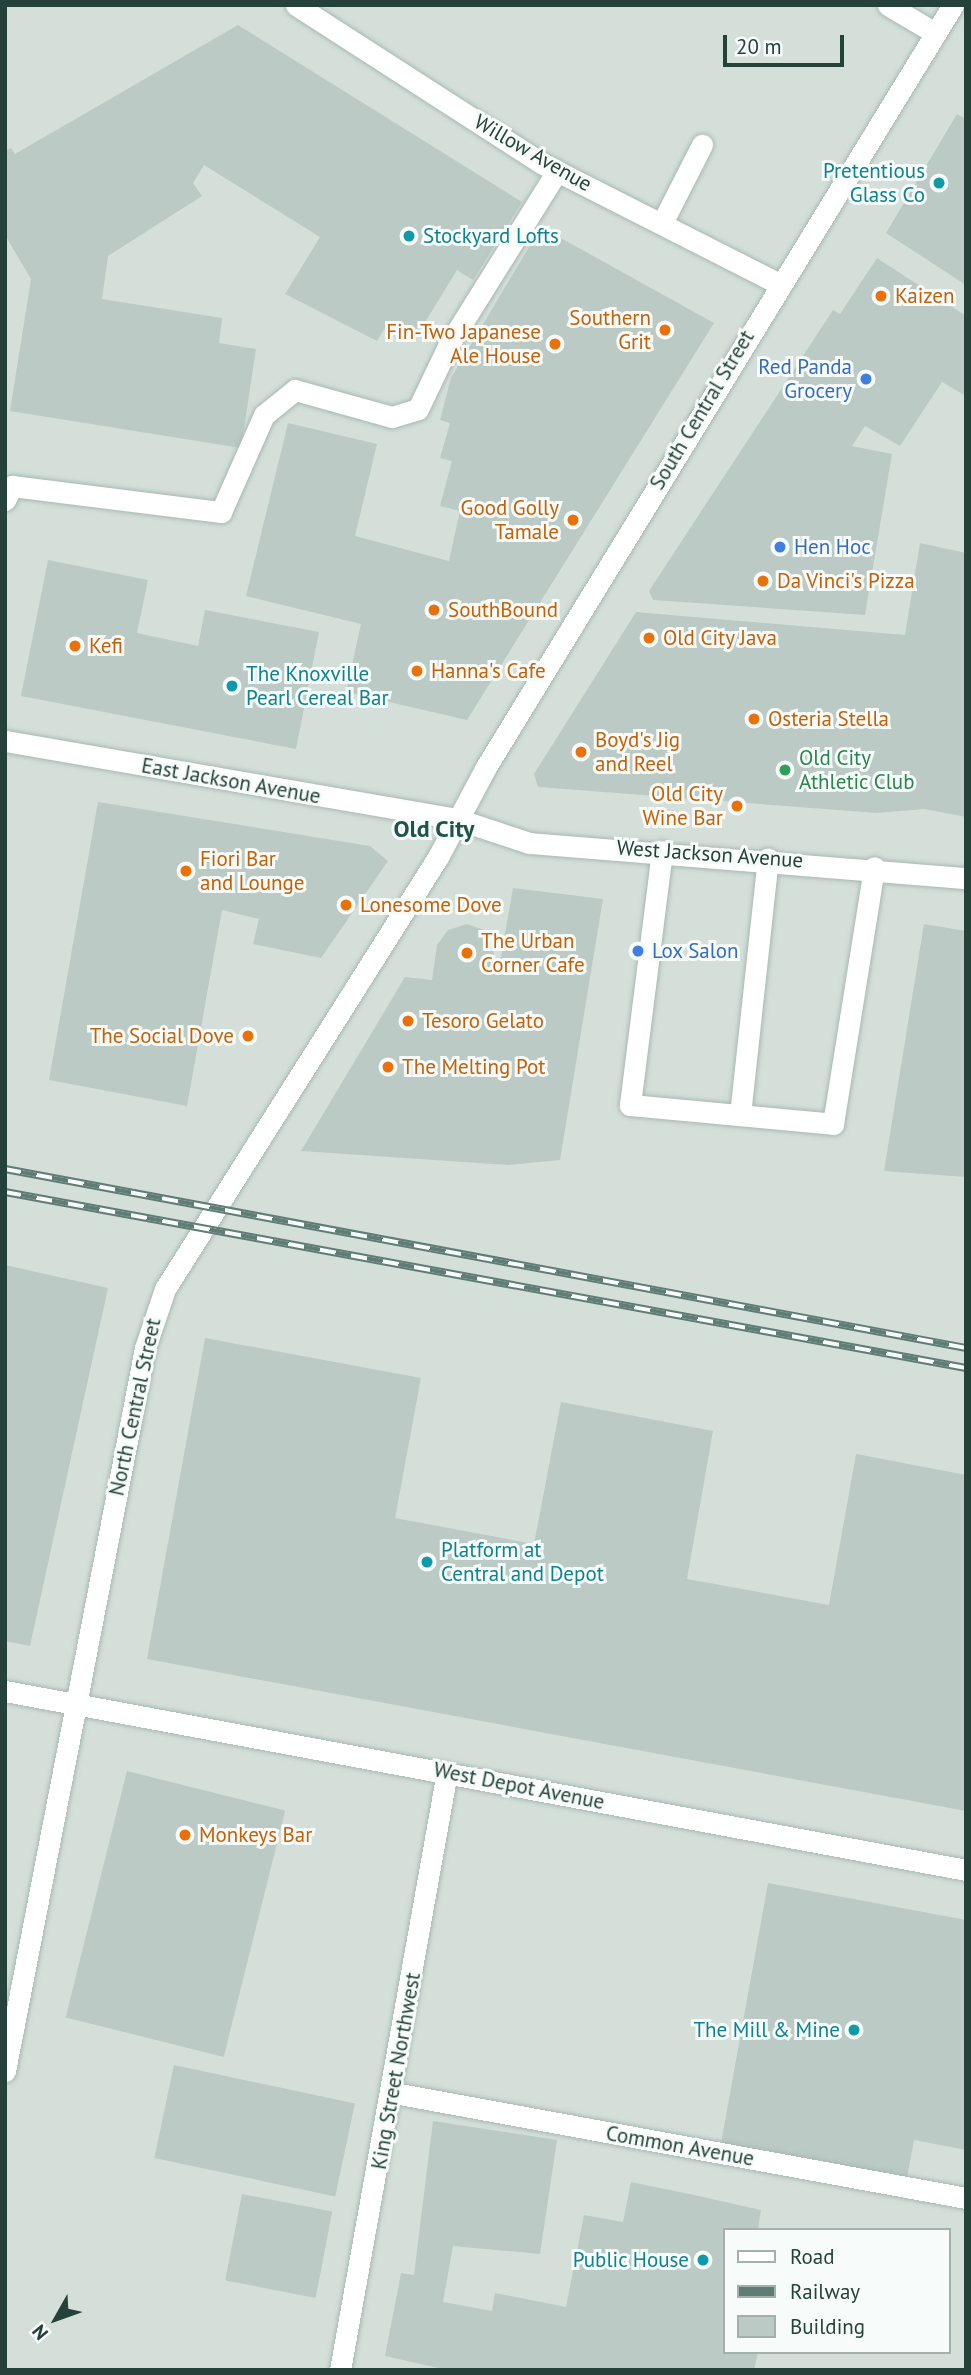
<!DOCTYPE html>
<style>
body{margin:0}
#map{position:relative;width:971px;height:2375px;overflow:hidden;background:#e6efeb;font-family:"PT Sans",sans-serif}
div>[style]{position:absolute}
.built>*{inset:0;background:#d4dfda}
.building>*{inset:0;background:#bbcac4;transform-origin:0 0}
.roads{filter:drop-shadow(0 0 2px #a8b8b2) drop-shadow(0 0 2px #a8b8b2)}
.service>*{height:21px;margin:-10.5px;padding:0 10.5px;transform-origin:10.5px;border-radius:10.5px;background:#fff}
.minor>*{height:21px;margin:-10.5px;padding:0 10.5px;transform-origin:10.5px;border-radius:10.5px;background:#fff}
.rail>*{height:8px;margin-top:-4px;transform-origin:0;background:repeating-linear-gradient(90deg,#f7fbf9 0 16px,#5f7d75 0 32px);box-sizing:border-box;border-block:2px solid #5f7d75}
.dots>*{width:19px;height:19px;translate:-50% -50%;box-sizing:border-box;border:4px solid #f7fbf9;border-radius:50%}
span{translate:-50% -50%;white-space:nowrap;text-align:center;line-height:1.15;-webkit-text-stroke:6px #f7fbf9;paint-order:stroke}
.street-label{font-size:21px;color:#24423a}
.culture-label{font-size:21px;color:#0d838f}
.right{translate:-100% -50%;text-align:right}
.left{translate:0 -50%;text-align:left}
.food-label{font-size:21px;color:#c56008}
.shop-label{font-size:21px;color:#366cbe}
.leisure-label{font-size:21px;color:#27864d}
.quarter-label{font-size:24px;color:#1f5548;font-weight:700}
.frame{position:absolute;inset:0;border:7px solid #24423a;pointer-events:none}
.legend{position:absolute;left:723px;top:2228px;width:228px;height:126px;box-sizing:border-box;background:#f7fbf9;border:2px solid #a3b1ad;margin:0;padding:9px 12px;list-style:none;font-size:21px;color:#24423a}
.legend li{display:flex;align-items:center;gap:14px;height:35px}
.legend b{width:35px;border:2px solid #a3b1ad}
.north{position:absolute;left:21px;top:2284px;width:70px;height:70px;-webkit-text-stroke:5px #f7fbf9;paint-order:stroke;rotate:230deg;font-size:19px;font-weight:700;line-height:28px;text-align:center;color:#24423a}
.north::after{content:'';display:block;margin:auto;width:24px;height:32px;background:#24423a;clip-path:polygon(50% 0,100% 100%,50% 72%,0 100%)}
.scale{position:absolute;left:723px;top:35px;width:121px;height:32px;box-sizing:border-box;border:4px solid #24423a;border-top:0;padding-left:9px;font-size:21px;line-height:24px;white-space:nowrap;color:#24423a;-webkit-text-stroke:5px #f7fbf9;paint-order:stroke}
</style>
<div id="map">
<div class="built">
<div style="clip-path:polygon(evenodd,5px 5px,966px 5px,966px 2370px,5px 2370px,5px 5px,724px 2230px,948px 2230px,948px 2352px,724px 2352px,724px 2230px)"></div>
</div>
<div class="building">
<div style="clip-path:polygon(238px 25px,522px 202px,473px 280px,457px 270px,416px 337px,389px 321px,377px 341px,285px 294px,320px 237px,204px 165px,193px 183px,202px 196px,108px 256px,102px 299px,222px 318px,219px 343px,256px 349px,241px 448px,10px 411px,31px 279px,5px 235px,5px 151px,11px 148px,15px 154px)"></div>
<div style="clip-path:polygon(957px 114px,966px 119px,966px 285px,886px 233px)"></div>
<div style="clip-path:polygon(541px 227px,714px 323px,467px 720px,346px 692px,361px 624px,246px 596px,288px 423px,377px 444px,355px 536px,449px 561px,460px 511px,440px 506px,452px 461px,440px 458px,450px 423px,440px 420px,451px 378px)"></div>
<div style="clip-path:polygon(877px 258px,966px 316px,966px 396px,942px 382px,900px 446px,865px 426px,852px 446px,892px 454px,865px 615px,653px 600px,649px 591px,833px 310px,840px 314px)"></div>
<div style="clip-path:polygon(920px 543px,966px 553px,966px 817px,924px 809px,877px 813px,538px 787px,534px 774px,636px 612px,905px 635px)"></div>
<div style="clip-path:polygon(48px 560px,148px 580px,137px 633px,198px 646px,205px 610px,319px 632px,296px 749px,21px 696px)"></div>
<div style="clip-path:polygon(98px 802px,370px 846px,388px 861px,321px 958px,253px 944px,259px 919px,222px 910px,187px 1106px,49px 1080px)"></div>
<div style="clip-path:polygon(513px 888px,603px 899px,560px 1160px,508px 1165px,301px 1151px,405px 977px,432px 980px,437px 945px,448px 930px,467px 924px,484px 930px,495px 956px,487px 973px,498px 974px)"></div>
<div style="clip-path:polygon(924px 924px,966px 931px,966px 1177px,884px 1171px)"></div>
<div style="clip-path:polygon(5px 1265px,108px 1288px,30px 1646px,5px 1641px)"></div>
<div style="clip-path:polygon(205px 1338px,421px 1378px,395px 1518px,534px 1544px,561px 1402px,713px 1431px,687px 1579px,829px 1605px,856px 1454px,966px 1475px,966px 1811px,147px 1659px)"></div>
<div style="left:127px;top:1771px;width:163px;height:254px;rotate:14deg"></div>
<div style="clip-path:polygon(768px 1883px,966px 1920px,966px 2150px,914px 2140px,906px 2183px,720px 2149px)"></div>
<div style="left:174px;top:2065px;width:185px;height:95px;rotate:12deg"></div>
<div style="clip-path:polygon(433px 2121px,557px 2140px,540px 2254px,453px 2246px,443px 2302px,492px 2311px,495px 2293px,566px 2307px,584px 2215px,623px 2222px,631px 2182px,694px 2195px,761px 2210px,758px 2230px,724px 2230px,724px 2352px,758px 2352px,754px 2370px,447px 2370px,385px 2356px,401px 2273px,414px 2275px)"></div>
<div style="left:242px;top:2194px;width:92px;height:88px;rotate:11deg"></div>
</div>
<div class="roads">
<div class="service">
<div style="left:888px;top:5px;width:55px;rotate:30.8deg"></div>
<div style="left:662px;top:223px;width:88px;rotate:-62.9deg"></div>
<div style="left:5px;top:500px;width:16px;rotate:-63deg"></div>
<div style="left:12px;top:486px;width:211px;rotate:7.1deg"></div>
<div style="left:221px;top:512px;width:106px;rotate:-66.1deg"></div>
<div style="left:264px;top:415px;width:40px;rotate:-39deg"></div>
<div style="left:295px;top:390px;width:101px;rotate:15.6deg"></div>
<div style="left:392px;top:417px;width:27px;rotate:-17deg"></div>
<div style="left:418px;top:409px;width:72px;rotate:-64.5deg"></div>
<div style="left:449px;top:344px;width:204px;rotate:-58deg"></div>
<div style="left:662px;top:851px;width:256px;rotate:97.2deg"></div>
<div style="left:630px;top:1105px;width:204px;rotate:5.3deg"></div>
<div style="left:833px;top:1124px;width:260px;rotate:-80.9deg"></div>
<div style="left:740px;top:1115px;width:258px;rotate:-83.8deg"></div>
<div style="left:394px;top:2093px;width:582px;rotate:10.4deg"></div>
</div>
<div class="minor">
<div style="left:296px;top:5px;width:294px;rotate:32.8deg"></div>
<div style="left:543px;top:164px;width:266px;rotate:26.9deg"></div>
<div style="left:5px;top:741px;width:459px;rotate:9.8deg"></div>
<div style="left:457px;top:819px;width:76px;rotate:18.4deg"></div>
<div style="left:529px;top:843px;width:438px;rotate:4.6deg"></div>
<div style="left:5px;top:1691px;width:978px;rotate:10.55deg"></div>
<div style="left:5px;top:2071px;width:736px;rotate:-79.04deg"></div>
<div style="left:145px;top:1348px;width:62px;rotate:-71.3deg"></div>
<div style="left:165px;top:1289px;width:511px;rotate:-57.71deg"></div>
<div style="left:438px;top:857px;width:102px;rotate:-61.9deg"></div>
<div style="left:486px;top:767px;width:894px;rotate:-58.5deg"></div>
<div style="left:340px;top:2370px;width:607px;rotate:-79.86deg"></div>
</div>
</div>
<div class="rail">
<div style="left:5px;top:1169px;width:978px;rotate:10.55deg"></div>
<div style="left:5px;top:1192px;width:977px;rotate:10.38deg"></div>
</div>
<div class="dots">
<div style="left:939px;top:183px;background:#0f9aa8"></div>
<div style="left:409px;top:236px;background:#0f9aa8"></div>
<div style="left:881px;top:296px;background:#e8710a"></div>
<div style="left:665px;top:330px;background:#e8710a"></div>
<div style="left:555px;top:344px;background:#e8710a"></div>
<div style="left:866px;top:379px;background:#3f7fe0"></div>
<div style="left:573px;top:520px;background:#e8710a"></div>
<div style="left:780px;top:547px;background:#3f7fe0"></div>
<div style="left:763px;top:581px;background:#e8710a"></div>
<div style="left:434px;top:610px;background:#e8710a"></div>
<div style="left:649px;top:638px;background:#e8710a"></div>
<div style="left:75px;top:646px;background:#e8710a"></div>
<div style="left:417px;top:671px;background:#e8710a"></div>
<div style="left:232px;top:686px;background:#0f9aa8"></div>
<div style="left:754px;top:719px;background:#e8710a"></div>
<div style="left:581px;top:752px;background:#e8710a"></div>
<div style="left:785px;top:770px;background:#2e9e5b"></div>
<div style="left:737px;top:806px;background:#e8710a"></div>
<div style="left:186px;top:871px;background:#e8710a"></div>
<div style="left:346px;top:905px;background:#e8710a"></div>
<div style="left:638px;top:951px;background:#3f7fe0"></div>
<div style="left:467px;top:953px;background:#e8710a"></div>
<div style="left:408px;top:1021px;background:#e8710a"></div>
<div style="left:248px;top:1036px;background:#e8710a"></div>
<div style="left:388px;top:1067px;background:#e8710a"></div>
<div style="left:427px;top:1562px;background:#0f9aa8"></div>
<div style="left:185px;top:1835px;background:#e8710a"></div>
<div style="left:854px;top:2030px;background:#0f9aa8"></div>
<div style="left:703px;top:2260px;background:#0f9aa8"></div>
</div>
<div class="street-label">
<span style="left:533px;top:153px;rotate:30deg">Willow Avenue</span>
<span style="left:702px;top:410px;rotate:-59deg">South Central Street</span>
<span style="left:231px;top:781px;rotate:10deg">East Jackson Avenue</span>
<span style="left:710px;top:854px;rotate:4deg">West Jackson Avenue</span>
<span style="left:135px;top:1407px;rotate:-78deg">North Central Street</span>
<span style="left:519px;top:1786px;rotate:11deg">West Depot Avenue</span>
<span style="left:396px;top:2071px;rotate:-80deg">King Street Northwest</span>
<span style="left:680px;top:2146px;rotate:10deg">Common Avenue</span>
</div>
<div class="culture-label">
<span class="right" style="left:925px;top:183px">Pretentious<br>Glass Co</span>
<span class="left" style="left:423px;top:236px">Stockyard Lofts</span>
<span class="left" style="left:246px;top:686px">The Knoxville<br>Pearl Cereal Bar</span>
<span class="left" style="left:441px;top:1562px">Platform at<br>Central and Depot</span>
<span class="right" style="left:840px;top:2030px">The Mill &amp; Mine</span>
<span class="right" style="left:689px;top:2260px">Public House</span>
</div>
<div class="food-label">
<span class="left" style="left:895px;top:296px">Kaizen</span>
<span class="right" style="left:651px;top:330px">Southern<br>Grit</span>
<span class="right" style="left:541px;top:344px">Fin-Two Japanese<br>Ale House</span>
<span class="right" style="left:559px;top:520px">Good Golly<br>Tamale</span>
<span class="left" style="left:777px;top:581px">Da Vinci's Pizza</span>
<span class="left" style="left:448px;top:610px">SouthBound</span>
<span class="left" style="left:663px;top:638px">Old City Java</span>
<span class="left" style="left:89px;top:646px">Kefi</span>
<span class="left" style="left:431px;top:671px">Hanna's Cafe</span>
<span class="left" style="left:768px;top:719px">Osteria Stella</span>
<span class="left" style="left:595px;top:752px">Boyd's Jig<br>and Reel</span>
<span class="right" style="left:723px;top:806px">Old City<br>Wine Bar</span>
<span class="left" style="left:200px;top:871px">Fiori Bar<br>and Lounge</span>
<span class="left" style="left:360px;top:905px">Lonesome Dove</span>
<span class="left" style="left:481px;top:953px">The Urban<br>Corner Cafe</span>
<span class="left" style="left:422px;top:1021px">Tesoro Gelato</span>
<span class="right" style="left:234px;top:1036px">The Social Dove</span>
<span class="left" style="left:402px;top:1067px">The Melting Pot</span>
<span class="left" style="left:199px;top:1835px">Monkeys Bar</span>
</div>
<div class="shop-label">
<span class="right" style="left:852px;top:379px">Red Panda<br>Grocery</span>
<span class="left" style="left:794px;top:547px">Hen Hoc</span>
<span class="left" style="left:652px;top:951px">Lox Salon</span>
</div>
<div class="leisure-label">
<span class="left" style="left:799px;top:770px">Old City<br>Athletic Club</span>
</div>
<div class="quarter-label">
<span style="left:434px;top:829px">Old City</span>
</div>
<div class="frame"></div>
<ul class="legend">
<li><b style="height:9px;background:#fff"></b>Road</li>
<li><b style="height:9px;background:#5f7d75"></b>Railway</li>
<li><b style="height:19px;background:#bbcac4"></b>Building</li>
</ul>
<div class="north">N</div>
<div class="scale">20 m</div>
</div>
